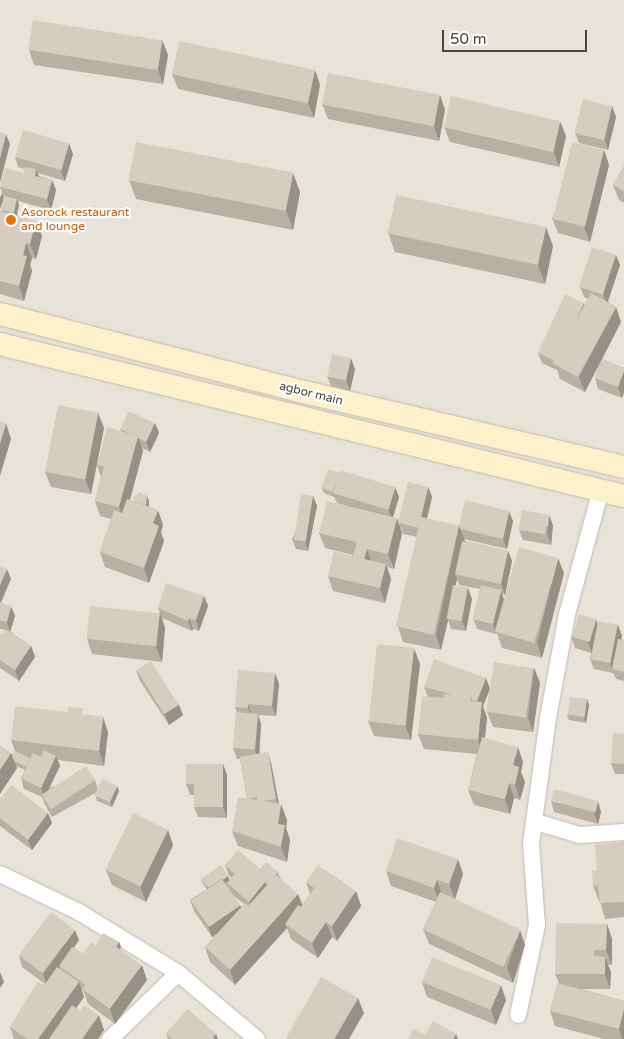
<!DOCTYPE html>
<style>
body{margin:0}
#map{position:relative;width:624px;height:1039px;overflow:hidden;background:#f5f2ea;font-family:"Varela Round",sans-serif}
div>[style]{position:absolute}
.residential>*{inset:0;background:#e8e3d9;transform-origin:0 0}
.roads{filter:drop-shadow(0 0 1px #c0b9ad) drop-shadow(0 0 1px #c0b9ad)}
.street>*{height:16px;margin:-8px;padding:0 8px;transform-origin:8px;border-radius:8px;background:#fff}
.secondary>*{height:22px;margin:-11px;padding:0 11px;transform-origin:11px;border-radius:11px;background:#fdf1cc}
.wall>*{inset:0;background:#b8b0a5}
.shaded-wall>*{inset:0;background:#969086;transform-origin:0 0}
.building>*{inset:0;background:#d6cdc0;transform-origin:0 0}
.dots>*{width:14px;height:14px;translate:-50% -50%;box-sizing:border-box;border:2px solid #fff;border-radius:50%}
span{translate:-50% -50%;white-space:nowrap;text-align:center;line-height:1.15;-webkit-text-stroke:4.5px #fff;paint-order:stroke}
.food-label{font-size:12px;color:#c56008}
.left{translate:0 -50%;text-align:left}
.street-label{font-size:12px;color:#484239}
.scale{position:absolute;left:442px;top:30px;width:145px;height:22px;box-sizing:border-box;border:2px solid #484239;border-top:0;padding-left:6px;font-size:15px;line-height:18px;white-space:nowrap;color:#484239;-webkit-text-stroke:4px #fff;paint-order:stroke}
</style>
<div id="map">
<div class="residential">
<div style="left:0;top:0;width:624px;height:1039px"></div>
</div>
<div class="roads">
<div class="street">
<div style="left:536px;top:822px;width:46px;rotate:16.5deg"></div>
<div style="left:580px;top:835px;width:44px;rotate:-3.9deg"></div>
<div style="left:0;top:874px;width:88px;rotate:25.7deg"></div>
<div style="left:79px;top:912px;width:116px;rotate:31.6deg"></div>
<div style="left:178px;top:973px;width:103px;rotate:39.9deg"></div>
<div style="left:518px;top:1015px;width:92px;rotate:-78.1deg"></div>
<div style="left:537px;top:925px;width:81px;rotate:-94.2deg"></div>
<div style="left:531px;top:844px;width:127px;rotate:-82.3deg"></div>
<div style="left:548px;top:718px;width:106px;rotate:-79.6deg"></div>
<div style="left:567px;top:614px;width:129px;rotate:-74.7deg"></div>
<div style="left:110px;top:1039px;width:95px;rotate:-44.1deg"></div>
</div>
<div class="secondary">
<div style="left:0;top:314px;width:310px;rotate:14.4deg"></div>
<div style="left:300px;top:391px;width:333px;rotate:13.2deg"></div>
<div style="left:0;top:344px;width:642px;rotate:13.69deg"></div>
</div>
</div>
<div class="wall">
<div style="clip-path:polygon(162px 40px,168px 55px,163px 84px,34px 65px,29px 50px)"></div>
<div style="clip-path:polygon(315px 70px,320px 85px,314px 118px,178px 89px,172px 74px)"></div>
<div style="clip-path:polygon(440px 95px,445px 110px,439px 141px,328px 119px,322px 104px)"></div>
<div style="clip-path:polygon(612px 106px,616px 117px,608px 150px,579px 143px,575px 133px)"></div>
<div style="clip-path:polygon(444px 127px,566px 136px,559px 167px,450px 142px)"></div>
<div style="clip-path:polygon(604px 150px,609px 165px,590px 242px,558px 233px,552px 218px)"></div>
<div style="clip-path:polygon(73px 154px,65px 181px,38px 173px,39px 176px,52px 180px,56px 190px,51px 210px,18px 201px,19px 205px,17px 215px,42px 236px,36px 259px,32px 258px,30px 265px,32px 271px,24px 301px,0 294px,0 211px,2px 211px,1px 210px,4px 199px,0 209px,4px 198px,0 187px,24px 173px,25px 169px,18px 167px,15px 157px)"></div>
<div style="clip-path:polygon(624px 166px,624px 203px,619px 200px,613px 185px)"></div>
<div style="clip-path:polygon(129px 180px,300px 192px,293px 230px,136px 199px)"></div>
<div style="clip-path:polygon(388px 233px,553px 246px,545px 284px,395px 252px)"></div>
<div style="clip-path:polygon(616px 255px,620px 265px,608px 302px,616px 307px,621px 322px,602px 359px,624px 368px,624px 392px,622px 398px,598px 389px,595px 378px,601px 360px,585px 392px,560px 379px,557px 370px,542px 363px,538px 353px,584px 303px,585px 305px,588px 299px,584px 297px,580px 287px)"></div>
<div style="clip-path:polygon(355px 369px,350px 391px,331px 386px,327px 376px)"></div>
<div style="clip-path:polygon(98px 413px,104px 428px,91px 494px,51px 487px,45px 472px)"></div>
<div style="clip-path:polygon(155px 423px,159px 433px,150px 452px,142px 448px,143px 451px,130px 500px,133px 501px,147px 496px,149px 502px,149px 506px,163px 525px,161px 532px,164px 541px,149px 583px,105px 567px,100px 552px,111px 519px,100px 516px,95px 501px,101px 477px,97px 465px,121px 431px,120px 429px)"></div>
<div style="clip-path:polygon(339px 473px,395px 487px,399px 497px,393px 517px,402px 533px,394px 569px,387px 567px,391px 579px,385px 603px,333px 591px,328px 576px,353px 555px,325px 548px,319px 533px,347px 506px,337px 503px,334px 497px,324px 493px,322px 488px)"></div>
<div style="clip-path:polygon(428px 487px,432px 497px,427px 519px,459px 526px,513px 521px,507px 549px,464px 539px,465px 541px,508px 551px,512px 561px,505px 595px,502px 594px,504px 600px,499px 624px,564px 573px,542px 658px,502px 648px,497px 633px,496px 634px,477px 629px,473px 619px,480px 589px,459px 585px,457px 579px,455px 586px,468px 588px,472px 599px,466px 631px,451px 629px,448px 620px,441px 650px,403px 642px,398px 627px,417px 537px,403px 534px,399px 523px)"></div>
<div style="clip-path:polygon(313px 496px,317px 506px,308px 551px,296px 549px,292px 539px)"></div>
<div style="clip-path:polygon(553px 525px,551px 545px,523px 540px,519px 530px)"></div>
<div style="clip-path:polygon(0 566px,11px 579px,1px 603px,15px 616px,10px 632px,9px 631px,31px 646px,35px 657px,19px 681px,0 668px,0 633px,2px 635px,5px 630px,0 629px)"></div>
<div style="clip-path:polygon(204px 596px,208px 606px,199px 631px,193px 629px,192px 631px,162px 618px,165px 628px,162px 662px,92px 654px,87px 639px,160px 613px,158px 608px)"></div>
<div style="clip-path:polygon(598px 624px,618px 625px,622px 636px,621px 639px,624px 640px,624px 681px,616px 679px,613px 673px,594px 669px,590px 659px,591px 653px,575px 648px,571px 637px)"></div>
<div style="clip-path:polygon(420px 664px,411px 740px,374px 736px,368px 721px)"></div>
<div style="clip-path:polygon(534px 668px,540px 683px,533px 732px,493px 727px,487px 712px)"></div>
<div style="clip-path:polygon(136px 670px,179px 705px,183px 715px,169px 725px,140px 681px)"></div>
<div style="clip-path:polygon(275px 673px,279px 684px,276px 716px,258px 715px,261px 724px,259px 754px,271px 763px,279px 804px,287px 820px,286px 828px,290px 840px,287px 862px,238px 846px,232px 831px,247px 799px,240px 759px,237px 759px,233px 748px,237px 712px,235px 707px)"></div>
<div style="clip-path:polygon(486px 678px,490px 689px,483px 706px,487px 718px,485px 738px,523px 762px,521px 772px,525px 782px,520px 800px,514px 798px,510px 814px,474px 805px,468px 790px,477px 754px,424px 749px,418px 734px,428px 697px,424px 687px)"></div>
<div style="clip-path:polygon(587px 699px,589px 705px,586px 723px,569px 720px,567px 715px)"></div>
<div style="clip-path:polygon(85px 715px,108px 732px,104px 766px,58px 760px,60px 766px,50px 787px,95px 780px,98px 790px,117px 786px,119px 791px,112px 807px,97px 801px,96px 796px,97px 792px,52px 817px,44px 803px,42px 797px,24px 789px,21px 778px,25px 770px,16px 766px,17px 768px,0 794px,0 746px,11px 753px,12px 756px,15px 751px,11px 740px)"></div>
<div style="clip-path:polygon(624px 734px,624px 774px,615px 774px,611px 763px)"></div>
<div style="clip-path:polygon(223px 764px,227px 775px,227px 818px,198px 817px,194px 807px,194px 795px,190px 795px,186px 784px)"></div>
<div style="clip-path:polygon(0 799px,48px 813px,52px 823px,32px 850px,0 826px)"></div>
<div style="clip-path:polygon(551px 801px,601px 812px,598px 824px,554px 812px)"></div>
<div style="clip-path:polygon(168px 830px,173px 845px,146px 902px,112px 885px,106px 870px)"></div>
<div style="clip-path:polygon(624px 842px,624px 917px,605px 919px,600px 901px,599px 901px,593px 886px,597px 870px)"></div>
<div style="clip-path:polygon(evenodd,225px 865px,260px 869px,278px 872px,280px 878px,302px 905px,310px 894px,306px 882px,356px 891px,361px 906px,337px 941px,332px 937px,318px 958px,291px 939px,287px 928px,235px 985px,210px 962px,205px 947px,218px 932px,212px 937px,194px 911px,190px 900px,207px 889px,203px 884px,201px 879px,230px 880px,232px 878px,229px 876px,225px 865px,234px 896px,244px 904px,241px 907px,240px 905px,234px 896px)"></div>
<div style="clip-path:polygon(386px 871px,463px 874px,455px 899px,525px 945px,513px 983px,429px 944px,423px 929px,436px 902px,391px 886px)"></div>
<div style="clip-path:polygon(607px 924px,612px 939px,612px 965px,608px 965px,611px 972px,610px 989px,581px 989px,624px 1001px,624px 1039px,604px 1039px,555px 1026px,550px 1011px,559px 983px,555px 974px)"></div>
<div style="clip-path:polygon(79px 940px,74px 948px,83px 954px,96px 945px,119px 942px,121px 947px,120px 949px,147px 980px,115px 1024px,88px 1004px,83px 990px,81px 989px,84px 997px,76px 1008px,104px 1030px,98px 1039px,14px 1039px,10px 1027px,45px 984px,22px 967px,19px 956px)"></div>
<div style="clip-path:polygon(422px 982px,506px 1000px,496px 1025px,427px 997px)"></div>
<div style="clip-path:polygon(166px 1033px,216px 1034px,218px 1039px,168px 1039px)"></div>
</div>
<div class="shaded-wall">
<div style="clip-path:polygon(162px 40px,168px 55px,163px 84px,158px 69px)"></div>
<div style="clip-path:polygon(315px 70px,320px 85px,314px 118px,308px 103px)"></div>
<div style="clip-path:polygon(440px 95px,445px 110px,439px 141px,434px 126px)"></div>
<div style="clip-path:polygon(612px 106px,616px 117px,608px 150px,605px 140px)"></div>
<div style="clip-path:polygon(560px 121px,566px 136px,559px 167px,554px 152px)"></div>
<div style="clip-path:polygon(6px 134px,10px 144px,0 183px,0 158px)"></div>
<div style="clip-path:polygon(69px 143px,73px 154px,65px 181px,61px 171px)"></div>
<div style="clip-path:polygon(604px 150px,609px 165px,590px 242px,584px 227px)"></div>
<div style="clip-path:polygon(36px 169px,40px 180px,35px 176px)"></div>
<div style="clip-path:polygon(293px 173px,300px 192px,293px 230px,286px 210px)"></div>
<div style="clip-path:polygon(52px 180px,56px 190px,51px 210px,47px 199px)"></div>
<div style="clip-path:polygon(2px 193px,4px 198px,0 209px,0 198px)"></div>
<div style="clip-path:polygon(17px 199px,19px 205px,16px 218px,14px 213px)"></div>
<div style="clip-path:polygon(36px 221px,42px 236px,36px 259px,30px 244px)"></div>
<div style="clip-path:polygon(546px 227px,553px 246px,545px 284px,538px 265px)"></div>
<div style="clip-path:polygon(26px 243px,32px 258px,30px 265px,32px 271px,24px 301px,19px 286px,23px 255px)"></div>
<div style="clip-path:polygon(616px 255px,620px 265px,607px 304px,603px 294px)"></div>
<div style="clip-path:polygon(584px 303px,588px 314px,557px 362px)"></div>
<div style="clip-path:polygon(616px 307px,621px 322px,585px 392px,579px 377px)"></div>
<div style="clip-path:polygon(351px 358px,355px 369px,350px 391px,346px 380px)"></div>
<div style="clip-path:polygon(624px 371px,624px 392px,622px 398px,618px 387px)"></div>
<div style="clip-path:polygon(98px 413px,104px 428px,91px 494px,85px 479px)"></div>
<div style="clip-path:polygon(6px 423px,11px 439px,0 476px,0 443px)"></div>
<div style="clip-path:polygon(155px 423px,159px 433px,150px 452px,146px 442px)"></div>
<div style="clip-path:polygon(138px 436px,143px 451px,124px 522px,119px 507px)"></div>
<div style="clip-path:polygon(395px 487px,399px 497px,392px 520px,388px 509px)"></div>
<div style="clip-path:polygon(428px 487px,432px 497px,422px 538px,419px 528px)"></div>
<div style="clip-path:polygon(147px 496px,149px 502px,148px 511px,146px 506px)"></div>
<div style="clip-path:polygon(313px 496px,317px 506px,308px 551px,305px 541px)"></div>
<div style="clip-path:polygon(158px 510px,163px 525px,161px 532px,164px 541px,149px 583px,144px 568px,153px 523px)"></div>
<div style="clip-path:polygon(509px 511px,513px 521px,507px 549px,503px 539px)"></div>
<div style="clip-path:polygon(549px 515px,553px 525px,551px 545px,547px 534px)"></div>
<div style="clip-path:polygon(397px 518px,402px 533px,394px 569px,388px 554px)"></div>
<div style="clip-path:polygon(459px 526px,465px 541px,458px 575px,455px 574px,457px 579px,448px 618px,447px 618px,448px 620px,441px 650px,436px 635px)"></div>
<div style="clip-path:polygon(367px 549px,372px 564px,364px 559px)"></div>
<div style="clip-path:polygon(508px 551px,512px 561px,505px 595px,501px 584px)"></div>
<div style="clip-path:polygon(558px 558px,564px 573px,542px 658px,537px 643px)"></div>
<div style="clip-path:polygon(386px 564px,391px 579px,385px 603px,380px 588px)"></div>
<div style="clip-path:polygon(7px 569px,11px 579px,0 604px,0 585px)"></div>
<div style="clip-path:polygon(468px 588px,472px 599px,466px 631px,462px 621px)"></div>
<div style="clip-path:polygon(501px 590px,504px 600px,496px 634px,493px 624px)"></div>
<div style="clip-path:polygon(204px 596px,208px 606px,199px 631px,196px 620px)"></div>
<div style="clip-path:polygon(11px 606px,15px 616px,10px 632px,7px 622px)"></div>
<div style="clip-path:polygon(160px 613px,165px 628px,162px 662px,156px 647px)"></div>
<div style="clip-path:polygon(189px 618px,193px 629px,192px 631px,188px 621px)"></div>
<div style="clip-path:polygon(596px 619px,600px 630px,592px 653px,588px 643px)"></div>
<div style="clip-path:polygon(618px 625px,622px 636px,614px 669px,612px 669px,613px 673px,610px 663px)"></div>
<div style="clip-path:polygon(31px 646px,35px 657px,19px 681px,15px 670px)"></div>
<div style="clip-path:polygon(414px 648px,420px 664px,411px 740px,405px 725px)"></div>
<div style="clip-path:polygon(534px 668px,540px 683px,533px 732px,528px 717px)"></div>
<div style="clip-path:polygon(275px 673px,279px 684px,276px 716px,272px 706px)"></div>
<div style="clip-path:polygon(486px 678px,490px 689px,483px 706px,487px 718px,483px 755px,478px 740px,481px 711px,477px 701px)"></div>
<div style="clip-path:polygon(587px 699px,589px 705px,586px 723px,584px 718px)"></div>
<div style="clip-path:polygon(248px 704px,252px 715px,252px 718px,248px 708px)"></div>
<div style="clip-path:polygon(179px 705px,183px 715px,169px 725px,165px 714px)"></div>
<div style="clip-path:polygon(258px 714px,261px 724px,259px 760px,255px 750px)"></div>
<div style="clip-path:polygon(103px 717px,108px 732px,104px 766px,99px 751px)"></div>
<div style="clip-path:polygon(518px 747px,523px 762px,521px 772px,525px 782px,520px 800px,515px 785px,513px 765px)"></div>
<div style="clip-path:polygon(268px 752px,271px 763px,280px 810px,276px 799px)"></div>
<div style="clip-path:polygon(11px 753px,17px 768px,0 794px,0 770px)"></div>
<div style="clip-path:polygon(56px 756px,60px 766px,44px 798px,41px 788px)"></div>
<div style="clip-path:polygon(223px 764px,227px 775px,227px 818px,223px 807px)"></div>
<div style="clip-path:polygon(509px 783px,514px 798px,510px 814px,505px 799px)"></div>
<div style="clip-path:polygon(117px 786px,119px 791px,112px 807px,110px 802px)"></div>
<div style="clip-path:polygon(598px 801px,601px 812px,598px 824px,594px 813px)"></div>
<div style="clip-path:polygon(281px 804px,287px 820px,286px 828px,290px 840px,287px 862px,281px 847px,278px 824px)"></div>
<div style="clip-path:polygon(48px 813px,52px 823px,32px 850px,28px 840px)"></div>
<div style="clip-path:polygon(168px 830px,173px 845px,146px 902px,140px 886px)"></div>
<div style="clip-path:polygon(458px 859px,463px 874px,455px 899px,449px 884px)"></div>
<div style="left:228px;top:876px;width:5px;height:24px;rotate:68deg"></div>
<div style="clip-path:polygon(437px 880px,442px 895px,440px 903px,434px 888px)"></div>
<div style="clip-path:polygon(265px 882px,269px 893px,253px 912px,249px 902px)"></div>
<div style="clip-path:polygon(356px 891px,361px 906px,337px 941px,332px 926px)"></div>
<div style="clip-path:polygon(298px 894px,304px 909px,285px 924px,287px 928px,235px 985px,230px 970px)"></div>
<div style="clip-path:polygon(240px 905px,244px 915px,212px 937px,208px 926px)"></div>
<div style="clip-path:polygon(326px 922px,332px 937px,318px 958px,312px 943px)"></div>
<div style="clip-path:polygon(607px 924px,612px 939px,612px 965px,606px 950px)"></div>
<div style="clip-path:polygon(75px 930px,79px 940px,60px 966px,59px 966px,60px 967px,47px 985px,43px 974px)"></div>
<div style="clip-path:polygon(520px 930px,525px 945px,513px 983px,507px 968px)"></div>
<div style="clip-path:polygon(119px 942px,121px 947px,113px 961px,111px 956px)"></div>
<div style="clip-path:polygon(605px 957px,611px 972px,610px 989px,605px 974px)"></div>
<div style="clip-path:polygon(142px 965px,147px 980px,115px 1024px,110px 1009px)"></div>
<div style="clip-path:polygon(0 972px,4px 982px,0 988px)"></div>
<div style="clip-path:polygon(79px 982px,84px 997px,54px 1039px,38px 1039px)"></div>
<div style="clip-path:polygon(501px 985px,506px 1000px,496px 1025px,491px 1010px)"></div>
<div style="clip-path:polygon(358px 998px,364px 1013px,349px 1039px,334px 1039px)"></div>
<div style="clip-path:polygon(624px 1009px,624px 1039px,622px 1039px,619px 1029px)"></div>
<div style="clip-path:polygon(99px 1015px,104px 1030px,98px 1039px,82px 1039px)"></div>
<div style="clip-path:polygon(216px 1034px,218px 1039px,214px 1039px,213px 1037px)"></div>
<div style="clip-path:polygon(456px 1034px,458px 1039px,453px 1039px)"></div>
</div>
<div class="building">
<div style="left:33px;top:20px;width:131px;height:30px;rotate:9deg"></div>
<div style="left:179px;top:41px;width:139px;height:34px;rotate:12deg"></div>
<div style="left:328px;top:73px;width:114px;height:32px;rotate:11deg"></div>
<div style="left:451px;top:96px;width:112px;height:32px;rotate:13deg"></div>
<div style="left:583px;top:99px;width:30px;height:35px;rotate:14deg"></div>
<div style="left:23px;top:130px;width:48px;height:28px;rotate:16deg"></div>
<div style="clip-path:polygon(0 132px,6px 134px,0 158px)"></div>
<div style="left:136px;top:142px;width:160px;height:39px;rotate:11deg"></div>
<div style="left:572px;top:142px;width:33px;height:79px;rotate:14deg"></div>
<div style="clip-path:polygon(624px 166px,624px 191px,613px 185px)"></div>
<div style="clip-path:polygon(25px 167px,36px 169px,35px 176px,52px 180px,47px 199px,0 187px,5px 168px,24px 173px)"></div>
<div style="left:396px;top:195px;width:153px;height:39px;rotate:12deg"></div>
<div style="left:4px;top:196px;width:13px;height:14px;rotate:13deg"></div>
<div style="clip-path:polygon(0 211px,36px 221px,30px 244px,26px 243px,23px 255px,27px 256px,19px 286px,0 281px)"></div>
<div style="left:592px;top:247px;width:25px;height:42px;rotate:18deg"></div>
<div style="left:591px;top:293px;width:29px;height:80px;rotate:29deg"></div>
<div style="clip-path:polygon(565px 294px,584px 303px,569px 335px,556px 361px,538px 353px)"></div>
<div style="left:332px;top:354px;width:19px;height:23px;rotate:12deg"></div>
<div style="clip-path:polygon(602px 359px,624px 368px,624px 371px,618px 387px,595px 378px)"></div>
<div style="left:58px;top:405px;width:41px;height:68px;rotate:11deg"></div>
<div style="clip-path:polygon(129px 411px,155px 423px,146px 442px,138px 438px,138px 436px,129px 433px,120px 429px)"></div>
<div style="clip-path:polygon(0 422px,6px 423px,0 443px)"></div>
<div style="clip-path:polygon(107px 427px,138px 436px,119px 507px,95px 501px,104px 467px,97px 465px)"></div>
<div style="left:328px;top:469px;width:12px;height:20px;rotate:20deg"></div>
<div style="left:340px;top:470px;width:58px;height:24px;rotate:17deg"></div>
<div style="left:408px;top:482px;width:21px;height:42px;rotate:14deg"></div>
<div style="clip-path:polygon(139px 492px,147px 496px,146px 505px,134px 501px,132px 498px)"></div>
<div style="left:301px;top:494px;width:12px;height:46px;rotate:9deg"></div>
<div style="clip-path:polygon(127px 499px,158px 510px,153px 523px,159px 526px,144px 568px,100px 552px,114px 510px,122px 513px)"></div>
<div style="clip-path:polygon(465px 500px,509px 511px,503px 539px,461px 529px,459px 526px)"></div>
<div style="clip-path:polygon(327px 501px,397px 518px,388px 554px,367px 549px,364px 559px,386px 564px,380px 588px,328px 576px,334px 551px,353px 556px,357px 542px,319px 533px)"></div>
<div style="left:522px;top:510px;width:27px;height:20px;rotate:10deg"></div>
<div style="left:421px;top:517px;width:39px;height:112px;rotate:13deg"></div>
<div style="left:462px;top:541px;width:47px;height:34px;rotate:12deg"></div>
<div style="left:519px;top:547px;width:41px;height:88px;rotate:16deg"></div>
<div style="clip-path:polygon(0 566px,7px 569px,0 585px)"></div>
<div style="clip-path:polygon(166px 583px,204px 596px,196px 620px,189px 618px,188px 621px,158px 608px)"></div>
<div style="left:453px;top:585px;width:15px;height:34px;rotate:11deg"></div>
<div style="left:481px;top:585px;width:21px;height:35px;rotate:14deg"></div>
<div style="clip-path:polygon(0 602px,11px 606px,7px 622px,0 620px)"></div>
<div style="left:90px;top:606px;width:70px;height:33px;rotate:6deg"></div>
<div style="left:579px;top:614px;width:18px;height:24px;rotate:16deg"></div>
<div style="left:598px;top:621px;width:20px;height:39px;rotate:11deg"></div>
<div style="clip-path:polygon(5px 629px,31px 646px,15px 670px,0 660px,0 633px,2px 635px)"></div>
<div style="clip-path:polygon(618px 639px,624px 640px,624px 672px,612px 669px)"></div>
<div style="left:377px;top:644px;width:37px;height:78px;rotate:6deg"></div>
<div style="clip-path:polygon(434px 659px,486px 678px,477px 701px,472px 700px,471px 696px,454px 695px,424px 687px)"></div>
<div style="left:151px;top:661px;width:52px;height:17px;rotate:58deg"></div>
<div style="left:494px;top:662px;width:40px;height:50px;rotate:9deg"></div>
<div style="clip-path:polygon(238px 670px,275px 673px,272px 706px,248px 704px,248px 708px,235px 707px)"></div>
<div style="clip-path:polygon(444px 694px,471px 696px,470px 701px,482px 702px,478px 740px,418px 734px,422px 696px,443px 698px)"></div>
<div style="left:570px;top:697px;width:17px;height:18px;rotate:7deg"></div>
<div style="clip-path:polygon(15px 706px,68px 712px,68px 707px,83px 708px,82px 714px,103px 717px,99px 751px,11px 740px)"></div>
<div style="left:236px;top:712px;width:22px;height:36px;rotate:5deg"></div>
<div style="clip-path:polygon(613px 733px,624px 734px,624px 764px,611px 763px)"></div>
<div style="clip-path:polygon(482px 737px,518px 747px,513px 765px,519px 767px,515px 785px,509px 783px,505px 799px,468px 790px)"></div>
<div style="clip-path:polygon(0 746px,11px 753px,0 770px)"></div>
<div style="clip-path:polygon(44px 750px,56px 756px,41px 788px,21px 778px,33px 753px,41px 757px)"></div>
<div style="clip-path:polygon(15px 751px,30px 758px,26px 767px,14px 761px,12px 756px)"></div>
<div style="clip-path:polygon(268px 752px,276px 799px,262px 801px,257px 801px,257px 797px,247px 799px,240px 757px)"></div>
<div style="clip-path:polygon(186px 764px,223px 764px,223px 807px,194px 807px,194px 784px,186px 784px)"></div>
<div style="left:86px;top:766px;width:17px;height:53px;rotate:57deg"></div>
<div style="left:102px;top:779px;width:17px;height:18px;rotate:25deg"></div>
<div style="clip-path:polygon(11px 785px,48px 813px,28px 840px,0 818px,0 799px)"></div>
<div style="left:554px;top:789px;width:46px;height:12px;rotate:15deg"></div>
<div style="clip-path:polygon(238px 797px,281px 804px,278px 824px,285px 825px,281px 847px,232px 831px)"></div>
<div style="left:133px;top:813px;width:39px;height:63px;rotate:26deg"></div>
<div style="clip-path:polygon(397px 838px,458px 859px,449px 884px,437px 880px,434px 888px,386px 871px)"></div>
<div style="clip-path:polygon(624px 842px,624px 902px,600px 903px,598px 885px,593px 886px,592px 871px,597px 870px,595px 844px)"></div>
<div style="clip-path:polygon(238px 850px,260px 869px,266px 862px,278px 872px,268px 884px,265px 882px,249px 902px,227px 883px,235px 874px,225px 865px)"></div>
<div style="clip-path:polygon(221px 865px,228px 876px,223px 880px,222px 879px,208px 888px,201px 879px)"></div>
<div style="clip-path:polygon(318px 865px,356px 891px,332px 926px,326px 922px,312px 943px,285px 924px,298px 905px,301px 907px,314px 888px,306px 882px)"></div>
<div style="clip-path:polygon(276px 875px,298px 894px,230px 970px,205px 947px,245px 903px,248px 906px)"></div>
<div style="left:222px;top:879px;width:32px;height:38px;rotate:55deg"></div>
<div style="left:440px;top:892px;width:89px;height:41px;rotate:25deg"></div>
<div style="left:51px;top:912px;width:30px;height:54px;rotate:37deg"></div>
<div style="clip-path:polygon(556px 923px,607px 924px,606px 950px,594px 950px,594px 956px,605px 957px,605px 974px,555px 974px)"></div>
<div style="clip-path:polygon(103px 933px,119px 942px,116px 947px,114px 945px,108px 954px,96px 945px)"></div>
<div style="clip-path:polygon(91px 942px,108px 953px,86px 985px,59px 966px,72px 947px,83px 954px)"></div>
<div style="left:114px;top:945px;width:34px;height:54px;rotate:36deg"></div>
<div style="left:432px;top:957px;width:74px;height:27px;rotate:22deg"></div>
<div style="clip-path:polygon(57px 967px,79px 982px,38px 1039px,27px 1039px,10px 1027px,38px 981px,44px 986px)"></div>
<div style="clip-path:polygon(321px 977px,358px 998px,334px 1039px,288px 1039px,286px 1038px)"></div>
<div style="clip-path:polygon(557px 983px,624px 1001px,624px 1009px,619px 1029px,550px 1011px)"></div>
<div style="clip-path:polygon(72px 1005px,80px 1011px,84px 1005px,99px 1015px,82px 1039px,49px 1039px)"></div>
<div style="clip-path:polygon(188px 1009px,216px 1034px,213px 1037px,215px 1039px,172px 1039px,166px 1033px)"></div>
<div style="clip-path:polygon(433px 1021px,456px 1034px,453px 1039px,408px 1039px,413px 1029px,425px 1035px)"></div>
</div>
<div class="dots">
<div style="left:11px;top:220px;background:#e8710a"></div>
</div>
<div class="food-label">
<span class="left" style="left:21px;top:220px">Asorock restaurant<br>and lounge</span>
</div>
<div class="street-label">
<span style="left:311px;top:394px;rotate:14deg">agbor main</span>
</div>
<div class="scale">50 m</div>
</div>
